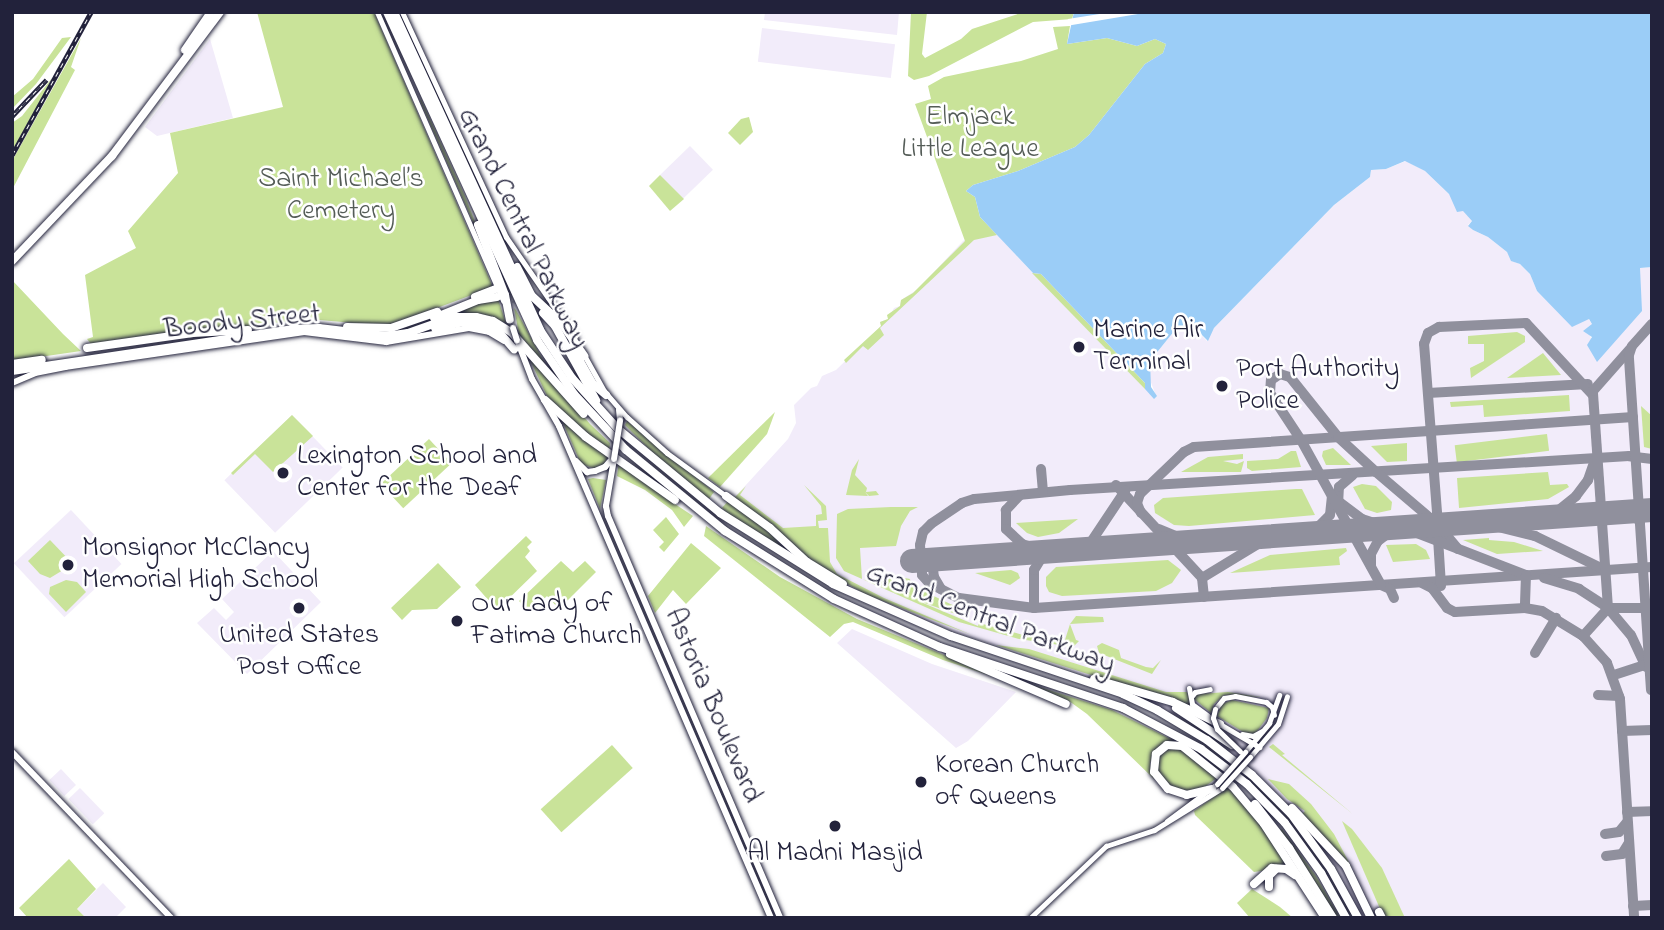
<!DOCTYPE html>
<meta charset="utf-8">
<style>
body{margin:0}
#map{position:relative;width:1664px;height:930px;overflow:hidden;background:#fff;font-family:"Indie Flower",sans-serif}
div>[style]{position:absolute}
.built>*{inset:0;background:#f2ecfa;transform-origin:0 0}
.green>*{inset:0;background:#c9e399;transform-origin:0 0}
.water>*{inset:0;background:#9bcdf7}
.pier>*{inset:0;background:#fff}
.taxiway>*{height:10px;margin:-5px;padding:0 5px;transform-origin:5px;border-radius:5px;background:#90909d}
.runway>*{height:24px;margin:-12px;padding:0 12px;transform-origin:12px;border-radius:12px;background:#90909d}
.highway-tunnel>*{height:8px;margin-top:-4px;transform-origin:0;background:repeating-linear-gradient(90deg,#d3d3d8 0 8px,transparent 0 12px)}
.roads{filter:drop-shadow(0 0 2px #22223b) drop-shadow(0 0 2px #22223b)}
.secondary>*{height:5px;margin:-2.5px;padding:0 2.5px;transform-origin:2.5px;border-radius:2.5px;background:#fff}
.primary>*{height:6px;margin:-3px;padding:0 3px;transform-origin:3px;border-radius:3px;background:#fff}
.highway>*{height:8px;margin:-4px;padding:0 4px;transform-origin:4px;border-radius:4px;background:#fff}
.rail>*{height:4.5px;margin-top:-2.25px;transform-origin:0;background:repeating-linear-gradient(90deg,#fff 0 5px,#22223b 0 10px);box-sizing:border-box;border-block:2px solid #22223b}
.bridges{filter:drop-shadow(0 0 2px #22223b) drop-shadow(0 0 2px #22223b)}
.secondary-bridge>*{height:5px;margin:-2.5px;padding:0 2.5px;transform-origin:2.5px;border-radius:2.5px;background:#fff}
.primary-bridge>*{height:6px;margin:-3px;padding:0 3px;transform-origin:3px;border-radius:3px;background:#fff}
.dots>*{width:19px;height:19px;translate:-50% -50%;box-sizing:border-box;border:4px solid #fff;border-radius:50%}
span{translate:-50% -50%;white-space:nowrap;text-align:center;line-height:1.15;-webkit-text-stroke:5px #fff;paint-order:stroke}
.park-label{font-size:28px;color:#545c57}
.street-label{font-size:28px;color:#22223b}
.poi-label{font-size:28px;color:#22223b}
.left{translate:0 -50%;text-align:left}
.frame{position:absolute;inset:0;border:14px solid #22223b;pointer-events:none}
</style>
<div id="map">
<div class="built">
<div style="clip-path:polygon(765px 12px,899px 12px,897px 35px,764px 20px)"></div>
<div style="left:762px;top:28px;width:134px;height:34px;rotate:7deg"></div>
<div style="clip-path:polygon(210px 39px,233px 118px,157px 136px,145px 127px)"></div>
<div style="left:690px;top:146px;width:33px;height:42px;rotate:46deg"></div>
<div style="clip-path:polygon(1406px 161px,1425px 171px,1449px 194px,1472px 221px,1468px 225px,1473px 230px,1488px 237px,1507px 252px,1512px 261px,1520px 264px,1530px 274px,1537px 291px,1572px 326px,1588px 318px,1592px 324px,1590px 334px,1594px 354px,1640px 268px,1652px 267px,1652px 918px,1362px 918px,1336px 868px,1313px 835px,1280px 798px,1212px 738px,1173px 714px,1128px 692px,1049px 662px,954px 632px,876px 600px,821px 570px,734px 498px,788px 439px,796px 423px,794px 405px,811px 388px,817px 386px,822px 376px,836px 370px,881px 326px,880px 322px,888px 319px,894px 308px,900px 306px,901px 300px,918px 289px,963px 241px,987px 224px,1033px 273px,1041px 274px,1156px 396px,1149px 377px,1150px 361px,1175px 330px,1194px 327px,1207px 341px,1214px 328px,1334px 205px,1370px 177px,1371px 170px,1386px 169px)"></div>
<div style="left:292px;top:415px;width:73px;height:94px;rotate:46deg"></div>
<div style="left:71px;top:510px;width:74px;height:78px;rotate:47deg"></div>
<div style="clip-path:polygon(273px 551px,321px 602px,247px 674px,197px 623px,214px 608px,226px 620px,234px 612px,222px 599px)"></div>
<div style="clip-path:polygon(852px 629px,932px 664px,1016px 692px,968px 741px,956px 748px,837px 643px)"></div>
<div style="left:61px;top:769px;width:22px;height:16px;rotate:47deg"></div>
<div style="left:80px;top:788px;width:35px;height:16px;rotate:46deg"></div>
<div style="clip-path:polygon(103px 883px,126px 907px,115px 918px,86px 918px,77px 909px)"></div>
</div>
<div class="green">
<div style="clip-path:polygon(257px 12px,374px 12px,493px 287px,389px 326px,308px 319px,91px 344px,87px 339px,93px 337px,85px 275px,136px 248px,128px 231px,178px 173px,170px 133px,283px 107px)"></div>
<div style="clip-path:polygon(911px 12px,927px 12px,922px 54px,925px 58px,961px 39px,972px 29px,1024px 12px,1074px 12px,1072px 19px,1033px 22px,929px 76px,914px 80px,908px 76px)"></div>
<div style="clip-path:polygon(1070px 26px,1067px 44px,1107px 38px,1137px 46px,1155px 39px,1166px 44px,1163px 53px,1145px 64px,1089px 135px,1075px 147px,1018px 171px,973px 185px,966px 191px,975px 197px,980px 217px,997px 235px,974px 240px,880px 328px,884px 335px,868px 350px,863px 346px,846px 363px,844px 360px,881px 326px,880px 322px,888px 319px,887px 315px,900px 306px,901px 300px,913px 293px,965px 241px,915px 104px,931px 99px,928px 86px,944px 77px,1021px 61px,1058px 49px,1053px 27px)"></div>
<div style="clip-path:polygon(71px 37px,36px 84px,12px 109px,12px 97px,33px 79px,62px 38px)"></div>
<div style="clip-path:polygon(81px 38px,71px 67px,75px 70px,12px 190px,12px 200px,12px 161px)"></div>
<div style="clip-path:polygon(52px 78px,37px 108px,12px 152px,12px 123px,22px 116px)"></div>
<div style="clip-path:polygon(421px 99px,465px 196px,493px 268px,420px 101px)"></div>
<div style="clip-path:polygon(749px 117px,753px 132px,740px 145px,728px 133px,741px 119px)"></div>
<div style="clip-path:polygon(660px 175px,684px 199px,670px 211px,649px 186px)"></div>
<div style="clip-path:polygon(1032px 273px,1041px 274px,1145px 383px,1145px 389px)"></div>
<div style="clip-path:polygon(12px 280px,63px 334px,81px 351px,12px 361px)"></div>
<div style="clip-path:polygon(498px 299px,506px 323px,483px 315px,455px 313px,471px 305px)"></div>
<div style="clip-path:polygon(514px 308px,516px 310px,549px 371px,519px 334px)"></div>
<div style="clip-path:polygon(1517px 332px,1525px 336px,1525px 342px,1471px 378px,1470px 368px,1484px 361px,1484px 344px,1468px 344px,1468px 336px)"></div>
<div style="clip-path:polygon(523px 345px,590px 424px,610px 443px,609px 451px,559px 410px,547px 396px)"></div>
<div style="clip-path:polygon(1543px 353px,1561px 375px,1507px 378px)"></div>
<div style="clip-path:polygon(1569px 395px,1570px 411px,1484px 417px,1483px 405px,1451px 407px,1450px 402px)"></div>
<div style="clip-path:polygon(1641px 406px,1652px 416px,1652px 449px,1644px 447px)"></div>
<div style="clip-path:polygon(775px 412px,767px 434px,720px 487px,708px 478px)"></div>
<div style="clip-path:polygon(292px 415px,313px 436px,273px 472px,255px 454px,233px 475px,231px 473px)"></div>
<div style="clip-path:polygon(561px 418px,609px 455px,604px 464px,596px 469px,581px 464px)"></div>
<div style="clip-path:polygon(627px 421px,714px 492px,709px 499px,653px 453px,625px 425px)"></div>
<div style="left:1547px;top:434px;width:17px;height:93px;rotate:83deg"></div>
<div style="left:429px;top:439px;width:33px;height:66px;rotate:47deg"></div>
<div style="clip-path:polygon(1407px 443px,1407px 461px,1387px 462px,1371px 446px)"></div>
<div style="clip-path:polygon(1333px 448px,1351px 465px,1326px 465px,1322px 456px,1323px 451px)"></div>
<div style="clip-path:polygon(1291px 451px,1296px 451px,1301px 467px,1252px 471px,1247px 468px,1247px 461px,1278px 459px)"></div>
<div style="clip-path:polygon(1243px 454px,1243px 459px,1223px 461px,1237px 464px,1244px 461px,1241px 472px,1181px 472px,1208px 457px)"></div>
<div style="clip-path:polygon(859px 459px,855px 475px,867px 488px,866px 492px,876px 491px,879px 495px,869px 496px,865px 492px,868px 496px,846px 495px,852px 470px)"></div>
<div style="clip-path:polygon(619px 461px,678px 506px,693px 516px,684px 527px,672px 510px,645px 490px,617px 476px)"></div>
<div style="clip-path:polygon(1548px 472px,1550px 485px,1567px 484px,1569px 487px,1548px 499px,1459px 508px,1457px 478px)"></div>
<div style="clip-path:polygon(593px 478px,606px 480px,600px 509px,588px 479px)"></div>
<div style="clip-path:polygon(1362px 484px,1376px 486px,1392px 502px,1391px 510px,1377px 513px,1365px 509px,1353px 487px)"></div>
<div style="clip-path:polygon(804px 485px,826px 506px,827px 520px,818px 521px,819px 528px,828px 528px,830px 562px,837px 574px,884px 598px,972px 635px,867px 595px,816px 566px,734px 498px,746px 486px,740px 495px,783px 528px,816px 526px,816px 515px,822px 514px,821px 506px)"></div>
<div style="clip-path:polygon(1296px 489px,1302px 489px,1315px 515px,1189px 526px,1174px 525px,1155px 513px,1154px 505px,1163px 498px)"></div>
<div style="clip-path:polygon(728px 501px,766px 528px,785px 550px,729px 515px,722px 508px)"></div>
<div style="clip-path:polygon(891px 507px,918px 507px,910px 511px,901px 526px,896px 546px,860px 548px,862px 579px,877px 584px,879px 579px,905px 578px,910px 579px,911px 585px,969px 613px,967px 618px,916px 600px,978px 626px,979px 623px,1027px 636px,1064px 643px,1070px 624px,1076px 616px,1103px 617px,1104px 622px,1070px 624px,1076px 640px,1079px 641px,1073px 647px,1019px 639px,959px 622px,844px 571px,836px 558px,837px 514px,848px 509px)"></div>
<div style="clip-path:polygon(666px 517px,679px 534px,664px 552px,659px 547px,664px 542px,653px 530px)"></div>
<div style="clip-path:polygon(1078px 519px,1059px 533px,1038px 537px,1027px 533px,1016px 523px)"></div>
<div style="clip-path:polygon(706px 526px,780px 577px,857px 619px,1012px 683px,943px 660px,853px 622px,844px 624px,830px 637px,704px 536px)"></div>
<div style="clip-path:polygon(526px 536px,532px 542px,527px 547px,530px 551px,525px 557px,537px 571px,497px 610px,475px 585px)"></div>
<div style="clip-path:polygon(1489px 538px,1489px 540px,1514px 542px,1543px 551px,1497px 554px,1463px 540px)"></div>
<div style="clip-path:polygon(50px 540px,73px 564px,50px 578px,40px 574px,28px 561px)"></div>
<div style="clip-path:polygon(691px 543px,721px 568px,686px 604px,673px 590px,655px 613px,648px 596px)"></div>
<div style="clip-path:polygon(1416px 544px,1426px 550px,1430px 559px,1393px 562px,1386px 545px)"></div>
<div style="clip-path:polygon(1346px 548px,1347px 551px,1339px 557px,1340px 565px,1230px 573px,1270px 555px)"></div>
<div style="clip-path:polygon(1168px 560px,1181px 570px,1172px 583px,1156px 591px,1062px 596px,1049px 592px,1046px 586px,1046px 577px,1056px 567px)"></div>
<div style="clip-path:polygon(561px 561px,573px 572px,585px 561px,596px 572px,559px 609px,547px 596px,530px 612px,519px 601px)"></div>
<div style="clip-path:polygon(438px 563px,461px 587px,437px 609px,412px 610px,402px 620px,391px 608px)"></div>
<div style="clip-path:polygon(1011px 570px,1018px 573px,1020px 578px,1010px 585px,975px 573px)"></div>
<div style="clip-path:polygon(66px 580px,77px 582px,86px 592px,66px 612px,49px 594px,50px 587px)"></div>
<div style="clip-path:polygon(1102px 643px,1119px 650px,1121px 658px,1146px 667px,1153px 668px,1161px 660px,1152px 674px,1099px 653px,1097px 646px)"></div>
<div style="clip-path:polygon(996px 645px,1029px 649px,1166px 692px,1187px 692px,1192px 707px)"></div>
<div style="clip-path:polygon(1030px 684px,1112px 710px,1179px 743px,1154px 753px,1150px 763px,1154px 779px,1087px 714px,1069px 701px)"></div>
<div style="clip-path:polygon(1228px 692px,1261px 697px,1224px 695px,1214px 704px,1211px 713px,1194px 699px,1197px 694px)"></div>
<div style="clip-path:polygon(1232px 700px,1269px 708px,1267px 718px,1255px 734px,1248px 735px,1217px 716px,1222px 704px)"></div>
<div style="clip-path:polygon(1273px 744px,1285px 754px,1282px 755px,1354px 815px,1269px 747px)"></div>
<div style="left:612px;top:745px;width:31px;height:96px;rotate:48deg"></div>
<div style="clip-path:polygon(1166px 749px,1181px 749px,1218px 777px,1203px 788px,1188px 791px,1170px 787px,1158px 773px,1157px 758px)"></div>
<div style="clip-path:polygon(1268px 779px,1289px 784px,1311px 804px,1334px 834px,1352px 868px,1302px 814px,1305px 811px,1287px 799px)"></div>
<div style="clip-path:polygon(1229px 786px,1246px 804px,1290px 867px,1254px 872px,1195px 815px,1194px 811px)"></div>
<div style="clip-path:polygon(1342px 821px,1352px 829px,1382px 868px,1405px 918px,1384px 918px)"></div>
<div style="clip-path:polygon(1282px 829px,1316px 876px,1339px 916px,1337px 917px,1279px 831px)"></div>
<div style="clip-path:polygon(69px 859px,96px 889px,77px 909px,86px 918px,28px 918px,19px 908px)"></div>
<div style="clip-path:polygon(1252px 889px,1280px 907px,1293px 918px,1250px 918px,1237px 903px)"></div>
</div>
<div class="water">
<div style="clip-path:polygon(1074px 12px,1652px 12px,1652px 267px,1640px 268px,1642px 311px,1597px 362px,1587px 345px,1592px 337px,1583px 331px,1592px 324px,1589px 319px,1572px 327px,1537px 291px,1530px 274px,1520px 264px,1511px 261px,1507px 252px,1488px 237px,1473px 230px,1468px 226px,1472px 221px,1463px 211px,1457px 212px,1449px 194px,1425px 171px,1405px 161px,1386px 169px,1371px 170px,1370px 177px,1334px 205px,1214px 328px,1208px 341px,1194px 327px,1175px 330px,1150px 361px,1151px 387px,1157px 396px,1154px 399px,1145px 389px,1145px 383px,1041px 274px,1033px 273px,980px 217px,975px 197px,966px 191px,973px 185px,1018px 171px,1075px 147px,1089px 135px,1145px 64px,1163px 53px,1166px 44px,1155px 39px,1137px 46px,1107px 38px,1067px 44px)"></div>
</div>
<div class="pier">
<div style="clip-path:polygon(1112px 12px,1150px 12px,1066px 26px,1068px 19px)"></div>
</div>
<div class="taxiway">
<div style="left:1428px;top:393px;width:160px;rotate:-3.2deg"></div>
<div style="left:1652px;top:459px;width:23px;rotate:-173deg"></div>
<div style="left:1629px;top:456px;width:560px;rotate:176.52deg"></div>
<div style="left:1070px;top:490px;width:96px;rotate:174.6deg"></div>
<div style="left:974px;top:499px;width:13px;rotate:162deg"></div>
<div style="left:962px;top:503px;width:37px;rotate:146deg"></div>
<div style="left:931px;top:524px;width:11px;rotate:135deg"></div>
<div style="left:923px;top:532px;width:13px;rotate:103deg"></div>
<div style="left:920px;top:545px;width:30px;rotate:86deg"></div>
<div style="left:922px;top:575px;width:11px;rotate:49deg"></div>
<div style="left:929px;top:583px;width:34px;rotate:27deg"></div>
<div style="left:959px;top:598px;width:76px;rotate:7.6deg"></div>
<div style="left:1034px;top:608px;width:619px;rotate:-3.8deg"></div>
<div style="left:1041px;top:469px;width:23px;rotate:85deg"></div>
<div style="left:1116px;top:485px;width:127px;rotate:47.2deg"></div>
<div style="left:1202px;top:578px;width:19px;rotate:84deg"></div>
<div style="left:1020px;top:495px;width:21px;rotate:133deg"></div>
<div style="left:1006px;top:510px;width:19px;rotate:90deg"></div>
<div style="left:1006px;top:529px;width:22px;rotate:43deg"></div>
<div style="left:1022px;top:544px;width:24px;rotate:17deg"></div>
<div style="left:1338px;top:501px;width:30px;rotate:37deg"></div>
<div style="left:1362px;top:519px;width:29px;rotate:18deg"></div>
<div style="left:1338px;top:505px;width:18px;rotate:-87deg"></div>
<div style="left:1339px;top:487px;width:18px;rotate:-41deg"></div>
<div style="left:1625px;top:512px;width:11px;rotate:15deg"></div>
<div style="left:1636px;top:515px;width:9px;rotate:63deg"></div>
<div style="left:1141px;top:513px;width:11px;rotate:-112deg"></div>
<div style="left:1137px;top:503px;width:9px;rotate:-72deg"></div>
<div style="left:1140px;top:494px;width:61px;rotate:-43.7deg"></div>
<div style="left:1184px;top:452px;width:11px;rotate:-27deg"></div>
<div style="left:1194px;top:447px;width:440px;rotate:-3.9deg"></div>
<div style="left:1537px;top:518px;width:23px;rotate:-20deg"></div>
<div style="left:1559px;top:510px;width:22px;rotate:-39deg"></div>
<div style="left:1576px;top:496px;width:20px;rotate:-53deg"></div>
<div style="left:1588px;top:480px;width:21px;rotate:-71deg"></div>
<div style="left:1478px;top:522px;width:59px;rotate:13.8deg"></div>
<div style="left:1535px;top:536px;width:78px;rotate:25.9deg"></div>
<div style="left:1159px;top:529px;width:21px;rotate:23deg"></div>
<div style="left:1178px;top:537px;width:22px;rotate:10deg"></div>
<div style="left:1312px;top:533px;width:25px;rotate:-45deg"></div>
<div style="left:1330px;top:515px;width:18px;rotate:-84deg"></div>
<div style="left:1438px;top:538px;width:48px;rotate:86.4deg"></div>
<div style="left:1087px;top:548px;width:69px;rotate:-56.3deg"></div>
<div style="left:1458px;top:549px;width:31px;rotate:-130deg"></div>
<div style="left:1438px;top:525px;width:182px;rotate:-94.4deg"></div>
<div style="left:1424px;top:344px;width:12px;rotate:-70deg"></div>
<div style="left:1428px;top:333px;width:13px;rotate:-29deg"></div>
<div style="left:1439px;top:327px;width:87px;rotate:-2.6deg"></div>
<div style="left:1526px;top:323px;width:98px;rotate:47.1deg"></div>
<div style="left:932px;top:559px;width:18px;rotate:84deg"></div>
<div style="left:934px;top:577px;width:14px;rotate:60deg"></div>
<div style="left:1371px;top:566px;width:12px;rotate:-90deg"></div>
<div style="left:1371px;top:554px;width:15px;rotate:-62deg"></div>
<div style="left:1378px;top:541px;width:15px;rotate:-37deg"></div>
<div style="left:1390px;top:532px;width:15px;rotate:-16deg"></div>
<div style="left:1404px;top:528px;width:131px;rotate:21.1deg"></div>
<div style="left:1526px;top:575px;width:33px;rotate:92deg"></div>
<div style="left:1202px;top:578px;width:66px;rotate:-31.3deg"></div>
<div style="left:1258px;top:544px;width:31px;rotate:-17deg"></div>
<div style="left:1544px;top:578px;width:37px;rotate:17deg"></div>
<div style="left:1579px;top:589px;width:35px;rotate:33deg"></div>
<div style="left:1608px;top:608px;width:35px;rotate:50deg"></div>
<div style="left:1631px;top:635px;width:35px;rotate:65deg"></div>
<div style="left:1422px;top:583px;width:11px;rotate:27deg"></div>
<div style="left:1432px;top:588px;width:25px;rotate:53deg"></div>
<div style="left:1447px;top:608px;width:9px;rotate:27deg"></div>
<div style="left:1455px;top:612px;width:70px;rotate:-3.3deg"></div>
<div style="left:1525px;top:608px;width:17px;rotate:10deg"></div>
<div style="left:1542px;top:611px;width:48px;rotate:31.4deg"></div>
<div style="left:1583px;top:636px;width:36px;rotate:48deg"></div>
<div style="left:1607px;top:663px;width:38px;rotate:70deg"></div>
<div style="left:1620px;top:699px;width:219px;rotate:86.3deg"></div>
<div style="left:1394px;top:598px;width:10px;rotate:-114deg"></div>
<div style="left:1390px;top:589px;width:10px;rotate:-156deg"></div>
<div style="left:1381px;top:585px;width:166px;rotate:-118.9deg"></div>
<div style="left:1301px;top:440px;width:56px;rotate:-123.4deg"></div>
<div style="left:1270px;top:393px;width:13px;rotate:-86deg"></div>
<div style="left:1271px;top:380px;width:11px;rotate:-34deg"></div>
<div style="left:1280px;top:374px;width:10px;rotate:17deg"></div>
<div style="left:1290px;top:377px;width:77px;rotate:51.3deg"></div>
<div style="left:1338px;top:437px;width:52px;rotate:42.6deg"></div>
<div style="left:1376px;top:472px;width:71px;rotate:40.4deg"></div>
<div style="left:1430px;top:518px;width:22px;rotate:16deg"></div>
<div style="left:1034px;top:608px;width:38px;rotate:-90deg"></div>
<div style="left:1034px;top:570px;width:13px;rotate:-58deg"></div>
<div style="left:1041px;top:559px;width:18px;rotate:-29deg"></div>
<div style="left:1608px;top:608px;width:41px"></div>
<div style="left:1583px;top:636px;width:38px;rotate:-48deg"></div>
<div style="left:1608px;top:608px;width:218px;rotate:-94deg"></div>
<div style="left:1593px;top:391px;width:56px;rotate:-48.6deg"></div>
<div style="left:1535px;top:653px;width:41px;rotate:-59deg"></div>
<div style="left:1614px;top:675px;width:33px;rotate:-18deg"></div>
<div style="left:1651px;top:690px;width:336px;rotate:-93.8deg"></div>
<div style="left:1629px;top:355px;width:9px;rotate:-72deg"></div>
<div style="left:1632px;top:346px;width:30px;rotate:-48deg"></div>
<div style="left:1598px;top:695px;width:21px;rotate:3deg"></div>
<div style="left:1622px;top:731px;width:30px;rotate:-2deg"></div>
<div style="left:1627px;top:812px;width:25px;rotate:-2deg"></div>
<div style="left:1605px;top:834px;width:14px;rotate:-8deg"></div>
<div style="left:1619px;top:832px;width:13px;rotate:-51deg"></div>
<div style="left:1606px;top:856px;width:16px;rotate:-7deg"></div>
<div style="left:1622px;top:854px;width:13px;rotate:-58deg"></div>
<div style="left:1633px;top:906px;width:19px;rotate:-3deg"></div>
</div>
<div class="runway">
<div style="left:912px;top:561px;width:742px;rotate:-3.94deg"></div>
</div>
<div class="highway-tunnel">
<div style="left:501px;top:297px;width:22px;rotate:10deg"></div>
<div style="left:523px;top:301px;width:20px;rotate:30deg"></div>
</div>
<div class="roads">
<div class="secondary">
<div style="left:377px;top:12px;width:315px;rotate:66.4deg"></div>
<div style="left:402px;top:12px;width:248px;rotate:65.2deg"></div>
<div style="left:506px;top:237px;width:121px;rotate:55.4deg"></div>
<div style="left:584px;top:355px;width:41px;rotate:60.9deg"></div>
<div style="left:604px;top:391px;width:35px;rotate:49deg"></div>
<div style="left:627px;top:417px;width:54px;rotate:42deg"></div>
<div style="left:667px;top:453px;width:73px;rotate:36.1deg"></div>
<div style="left:1189px;top:688px;width:16px;rotate:79deg"></div>
<div style="left:1192px;top:704px;width:19px;rotate:36deg"></div>
<div style="left:1191px;top:697px;width:6px;rotate:-51deg"></div>
<div style="left:1195px;top:692px;width:15px;rotate:-11deg"></div>
<div style="left:1215px;top:709px;width:14px;rotate:-51deg"></div>
<div style="left:1224px;top:698px;width:11px;rotate:-10deg"></div>
<div style="left:1235px;top:696px;width:32px;rotate:11deg"></div>
<div style="left:1266px;top:702px;width:8px;rotate:40deg"></div>
<div style="left:1272px;top:707px;width:8px;rotate:76deg"></div>
<div style="left:1218px;top:723px;width:48px;rotate:30.3deg"></div>
<div style="left:1242px;top:734px;width:11px;rotate:10deg"></div>
<div style="left:1253px;top:736px;width:10px;rotate:-29deg"></div>
<div style="left:1245px;top:752px;width:38px;rotate:-50deg"></div>
<div style="left:1269px;top:723px;width:30px;rotate:-70deg"></div>
<div style="left:1250px;top:757px;width:43px;rotate:-49.7deg"></div>
<div style="left:1278px;top:724px;width:29px;rotate:-72deg"></div>
<div style="left:1167px;top:821px;width:62px;rotate:-36.5deg"></div>
<div style="left:1030px;top:918px;width:105px;rotate:-43.5deg"></div>
<div style="left:1106px;top:846px;width:51px;rotate:-18.4deg"></div>
<div style="left:1154px;top:830px;width:80px;rotate:-31.7deg"></div>
</div>
<div class="primary">
<div style="left:517px;top:340px;width:42px;rotate:69deg"></div>
<div style="left:532px;top:379px;width:54px;rotate:60.1deg"></div>
<div style="left:559px;top:426px;width:536px;rotate:66.69deg"></div>
<div style="left:12px;top:383px;width:25px;rotate:-23deg"></div>
<div style="left:35px;top:373px;width:31px;rotate:-11deg"></div>
<div style="left:65px;top:367px;width:242px;rotate:-8.3deg"></div>
<div style="left:304px;top:332px;width:83px;rotate:7deg"></div>
<div style="left:386px;top:342px;width:84px;rotate:-9.6deg"></div>
<div style="left:469px;top:328px;width:20px;rotate:11deg"></div>
<div style="left:489px;top:332px;width:17px;rotate:31deg"></div>
<div style="left:619px;top:410px;width:10px;rotate:84deg"></div>
<div style="left:614px;top:459px;width:48px;rotate:99.7deg"></div>
<div style="left:606px;top:506px;width:10px;rotate:79deg"></div>
<div style="left:608px;top:516px;width:437px;rotate:66.8deg"></div>
<div style="left:576px;top:461px;width:16px;rotate:45deg"></div>
<div style="left:587px;top:472px;width:8px;rotate:-7deg"></div>
<div style="left:595px;top:471px;width:11px;rotate:-22deg"></div>
<div style="left:605px;top:467px;width:11px;rotate:-49deg"></div>
<div style="left:12px;top:752px;width:230px;rotate:46.2deg"></div>
</div>
<div class="highway">
<div style="left:387px;top:12px;width:361px;rotate:65.4deg"></div>
<div style="left:537px;top:340px;width:65px;rotate:55.6deg"></div>
<div style="left:574px;top:394px;width:76px;rotate:47.1deg"></div>
<div style="left:626px;top:450px;width:128px;rotate:39.3deg"></div>
<div style="left:725px;top:531px;width:128px;rotate:32deg"></div>
<div style="left:834px;top:599px;width:116px;rotate:24.4deg"></div>
<div style="left:940px;top:647px;width:193px;rotate:18.4deg"></div>
<div style="left:1123px;top:708px;width:88px;rotate:27.7deg"></div>
<div style="left:1201px;top:749px;width:58px;rotate:37.3deg"></div>
<div style="left:1247px;top:784px;width:54px;rotate:45.7deg"></div>
<div style="left:1285px;top:823px;width:62px;rotate:54.2deg"></div>
<div style="left:1321px;top:873px;width:51px;rotate:60.9deg"></div>
<div style="left:394px;top:12px;width:350px;rotate:65.3deg"></div>
<div style="left:540px;top:330px;width:58px;rotate:56.3deg"></div>
<div style="left:572px;top:378px;width:67px;rotate:48deg"></div>
<div style="left:617px;top:428px;width:134px;rotate:39.5deg"></div>
<div style="left:720px;top:513px;width:133px;rotate:32.1deg"></div>
<div style="left:833px;top:584px;width:129px;rotate:23.8deg"></div>
<div style="left:951px;top:636px;width:182px;rotate:18.6deg"></div>
<div style="left:1123px;top:694px;width:38px;rotate:25deg"></div>
<div style="left:1157px;top:710px;width:58px;rotate:31deg"></div>
<div style="left:1207px;top:740px;width:57px;rotate:37.9deg"></div>
<div style="left:1252px;top:775px;width:55px;rotate:45deg"></div>
<div style="left:1291px;top:814px;width:68px;rotate:54deg"></div>
<div style="left:1331px;top:869px;width:56px;rotate:61.1deg"></div>
<div style="left:185px;top:50px;width:46px;rotate:-55.6deg"></div>
<div style="left:478px;top:225px;width:75px;rotate:68.9deg"></div>
<div style="left:505px;top:295px;width:25px;rotate:79deg"></div>
<div style="left:12px;top:261px;width:145px;rotate:-46.4deg"></div>
<div style="left:112px;top:156px;width:180px;rotate:-53.1deg"></div>
<div style="left:517px;top:267px;width:33px;rotate:63deg"></div>
<div style="left:532px;top:296px;width:41px;rotate:43deg"></div>
<div style="left:562px;top:324px;width:39px;rotate:55deg"></div>
<div style="left:475px;top:297px;width:25px;rotate:-21deg"></div>
<div style="left:543px;top:313px;width:18px;rotate:47deg"></div>
<div style="left:555px;top:326px;width:85px;rotate:61deg"></div>
<div style="left:434px;top:318px;width:48px;rotate:-22.2deg"></div>
<div style="left:478px;top:300px;width:19px;rotate:-9deg"></div>
<div style="left:347px;top:327px;width:44px;rotate:1.3deg"></div>
<div style="left:391px;top:328px;width:49px;rotate:-19.2deg"></div>
<div style="left:435px;top:328px;width:29px;rotate:-12deg"></div>
<div style="left:463px;top:322px;width:19px;rotate:6deg"></div>
<div style="left:482px;top:324px;width:19px;rotate:25deg"></div>
<div style="left:499px;top:332px;width:23px;rotate:49deg"></div>
<div style="left:572px;top:347px;width:43px;rotate:60.4deg"></div>
<div style="left:593px;top:384px;width:17px;rotate:40deg"></div>
<div style="left:87px;top:348px;width:107px;rotate:-8.1deg"></div>
<div style="left:193px;top:333px;width:55px;rotate:-3.1deg"></div>
<div style="left:12px;top:364px;width:30px;rotate:-8deg"></div>
<div style="left:12px;top:371px;width:283px;rotate:-8.5deg"></div>
<div style="left:292px;top:329px;width:27px;rotate:-2deg"></div>
<div style="left:319px;top:328px;width:68px;rotate:6.7deg"></div>
<div style="left:387px;top:336px;width:21px;rotate:-8deg"></div>
<div style="left:408px;top:333px;width:48px;rotate:-19.6deg"></div>
<div style="left:453px;top:317px;width:23px"></div>
<div style="left:476px;top:317px;width:17px;rotate:13deg"></div>
<div style="left:493px;top:321px;width:22px;rotate:32deg"></div>
<div style="left:512px;top:333px;width:108px;rotate:48.4deg"></div>
<div style="left:545px;top:400px;width:55px;rotate:42.1deg"></div>
<div style="left:586px;top:437px;width:109px;rotate:35.3deg"></div>
<div style="left:726px;top:496px;width:54px;rotate:36deg"></div>
<div style="left:770px;top:528px;width:50px;rotate:42.6deg"></div>
<div style="left:807px;top:562px;width:42px;rotate:31.4deg"></div>
<div style="left:950px;top:654px;width:126px;rotate:23.3deg"></div>
<div style="left:1094px;top:679px;width:82px;rotate:16.2deg"></div>
<div style="left:1173px;top:702px;width:52px;rotate:25.1deg"></div>
<div style="left:1176px;top:708px;width:67px;rotate:33.5deg"></div>
<div style="left:1212px;top:789px;width:26px;rotate:167deg"></div>
<div style="left:1187px;top:795px;width:20px;rotate:-162deg"></div>
<div style="left:1168px;top:789px;width:22px;rotate:-129deg"></div>
<div style="left:1154px;top:772px;width:18px;rotate:-84deg"></div>
<div style="left:1156px;top:754px;width:14px;rotate:-39deg"></div>
<div style="left:1167px;top:745px;width:15px;rotate:4deg"></div>
<div style="left:1182px;top:746px;width:65px;rotate:38.8deg"></div>
<div style="left:1233px;top:787px;width:48px;rotate:50deg"></div>
<div style="left:1264px;top:824px;width:112px;rotate:57deg"></div>
<div style="left:1255px;top:804px;width:56px;rotate:52.3deg"></div>
<div style="left:1289px;top:848px;width:83px;rotate:57.8deg"></div>
<div style="left:1292px;top:808px;width:79px;rotate:47deg"></div>
<div style="left:1346px;top:866px;width:58px;rotate:64.3deg"></div>
<div style="left:1254px;top:884px;width:24px;rotate:-42deg"></div>
<div style="left:1272px;top:868px;width:14px;rotate:4deg"></div>
<div style="left:1286px;top:869px;width:11px;rotate:34deg"></div>
<div style="left:1269px;top:887px;width:11px;rotate:-90deg"></div>
<div style="left:1269px;top:876px;width:10px;rotate:-45deg"></div>
<div style="left:1379px;top:912px;width:7px;rotate:63deg"></div>
</div>
</div>
<div class="rail">
<div style="left:12px;top:116px;width:50px;rotate:-46.6deg"></div>
<div style="left:12px;top:155px;width:163px;rotate:-61.1deg"></div>
</div>
<div class="bridges">
<div class="secondary-bridge">
<div style="left:1215px;top:709px;width:9px;rotate:103deg"></div>
<div style="left:1213px;top:718px;width:12px;rotate:70deg"></div>
<div style="left:1217px;top:729px;width:32px;rotate:44deg"></div>
<div style="left:1217px;top:784px;width:43px;rotate:-48.8deg"></div>
<div style="left:1222px;top:788px;width:42px;rotate:-47.9deg"></div>
</div>
<div class="primary-bridge">
<div style="left:513px;top:328px;width:13px;rotate:72deg"></div>
<div style="left:614px;top:459px;width:39px;rotate:-81deg"></div>
</div>
</div>
<div class="dots">
<div style="left:1079px;top:347px;background:#22223b"></div>
<div style="left:1222px;top:386px;background:#22223b"></div>
<div style="left:283px;top:473px;background:#22223b"></div>
<div style="left:68px;top:565px;background:#22223b"></div>
<div style="left:299px;top:608px;background:#22223b"></div>
<div style="left:457px;top:621px;background:#22223b"></div>
<div style="left:921px;top:782px;background:#22223b"></div>
<div style="left:835px;top:826px;background:#22223b"></div>
</div>
<div class="park-label">
<span style="left:970px;top:134px">Elmjack<br>Little League</span>
<span style="left:341px;top:196px">Saint Michael’s<br>Cemetery</span>
</div>
<div class="street-label">
<span style="left:522px;top:229px;rotate:64deg">Grand Central Parkway</span>
<span style="left:242px;top:323px;rotate:-6deg">Boody Street</span>
<span style="left:990px;top:620px;rotate:21deg">Grand Central Parkway</span>
<span style="left:712px;top:706px;rotate:67deg">Astoria Boulevard</span>
</div>
<div class="poi-label">
<span class="left" style="left:1093px;top:347px">Marine Air<br>Terminal</span>
<span class="left" style="left:1236px;top:386px">Port Authority<br>Police</span>
<span class="left" style="left:297px;top:473px">Lexington School and<br>Center for the Deaf</span>
<span class="left" style="left:82px;top:565px">Monsignor McClancy<br>Memorial High School</span>
<span class="left" style="left:471px;top:621px">Our Lady of<br>Fatima Church</span>
<span style="left:299px;top:652px">United States<br>Post Office</span>
<span class="left" style="left:935px;top:782px">Korean Church<br>of Queens</span>
<span style="left:835px;top:854px">Al Madni Masjid</span>
</div>
<div class="frame"></div>
</div>
